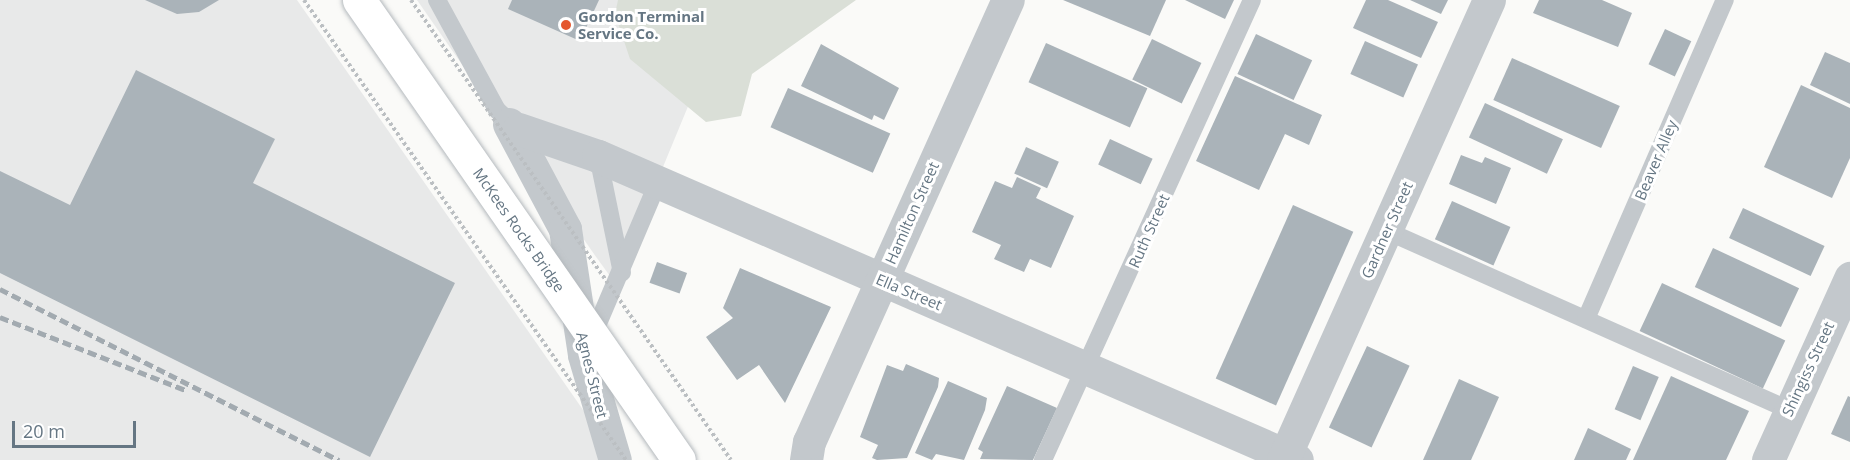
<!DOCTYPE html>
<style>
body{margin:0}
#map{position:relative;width:1850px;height:460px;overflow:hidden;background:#fafaf8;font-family:"Open Sans",sans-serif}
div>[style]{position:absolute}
.built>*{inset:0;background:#e8e9e9}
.green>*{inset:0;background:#dadfd7}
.building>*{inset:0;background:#aab3b9;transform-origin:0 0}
.lane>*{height:18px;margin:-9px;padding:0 9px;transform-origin:9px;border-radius:9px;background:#c3c8cc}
.street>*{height:33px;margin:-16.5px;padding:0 16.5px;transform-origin:16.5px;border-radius:16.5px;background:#c3c8cc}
.rail>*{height:4.5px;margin-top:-2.25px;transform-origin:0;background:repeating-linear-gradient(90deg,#a2aab0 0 9px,transparent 0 13.5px)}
.path-bridge>*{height:4px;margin-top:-2px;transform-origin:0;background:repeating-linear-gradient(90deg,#bbbfc2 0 3px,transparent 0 6px)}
.bridges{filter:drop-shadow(0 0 2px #b5babe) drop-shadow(0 0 2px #b5babe)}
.primary-bridge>*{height:33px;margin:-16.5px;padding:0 16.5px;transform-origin:16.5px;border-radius:16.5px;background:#fff}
.dots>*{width:16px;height:16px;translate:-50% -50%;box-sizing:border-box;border:3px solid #fff;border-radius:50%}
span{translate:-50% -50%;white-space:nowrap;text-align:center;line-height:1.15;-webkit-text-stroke:6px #fff;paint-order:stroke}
.poi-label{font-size:15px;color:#657683;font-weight:700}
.left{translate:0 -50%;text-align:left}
.street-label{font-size:15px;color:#657683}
.scale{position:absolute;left:12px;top:421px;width:124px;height:27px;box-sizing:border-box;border:3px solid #657683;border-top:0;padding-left:8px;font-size:18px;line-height:21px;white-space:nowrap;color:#657683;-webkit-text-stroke:4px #fff;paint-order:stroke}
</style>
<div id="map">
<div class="built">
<div style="clip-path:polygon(0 0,297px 0,618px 460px,0 460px)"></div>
<div style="clip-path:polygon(417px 0,732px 0,615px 283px,594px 254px)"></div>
</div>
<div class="green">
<div style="clip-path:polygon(618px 0,856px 0,752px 74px,741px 116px,706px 122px,630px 59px,615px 14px)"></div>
</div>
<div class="building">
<div style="clip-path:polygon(145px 0,219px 0,199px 12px,177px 14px)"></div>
<div style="clip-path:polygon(512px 0,599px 0,580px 41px,508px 9px)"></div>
<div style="clip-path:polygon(1063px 0,1166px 0,1150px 36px)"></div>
<div style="clip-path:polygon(1185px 0,1234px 0,1225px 19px)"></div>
<div style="clip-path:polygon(1366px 0,1388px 0,1438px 22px,1421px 58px,1353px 28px)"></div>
<div style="clip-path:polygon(1410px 0,1448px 0,1441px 14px)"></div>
<div style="clip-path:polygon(1539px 0,1602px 0,1632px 13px,1618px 47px,1533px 13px)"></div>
<div style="left:1665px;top:29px;width:29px;height:39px;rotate:25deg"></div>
<div style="left:1256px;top:34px;width:62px;height:44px;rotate:25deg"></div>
<div style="left:1152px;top:39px;width:55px;height:45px;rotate:26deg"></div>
<div style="left:1365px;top:41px;width:58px;height:36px;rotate:24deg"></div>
<div style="left:1046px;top:43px;width:111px;height:43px;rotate:24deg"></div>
<div style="clip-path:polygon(821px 44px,899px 88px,884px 120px,874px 115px,872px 120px,801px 86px)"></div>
<div style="clip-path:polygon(1825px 52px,1850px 63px,1850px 104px,1810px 85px)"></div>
<div style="left:1512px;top:58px;width:118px;height:46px;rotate:24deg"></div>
<div style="clip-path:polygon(136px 70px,275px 139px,253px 183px,455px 283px,370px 457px,0 273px,0 171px,70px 205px)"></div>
<div style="clip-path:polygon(1235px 76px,1322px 115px,1309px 145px,1285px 134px,1259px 190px,1196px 161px)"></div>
<div style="clip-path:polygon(1801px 85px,1850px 108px,1850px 158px,1832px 198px,1764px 167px)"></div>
<div style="left:788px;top:88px;width:112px;height:43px;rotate:24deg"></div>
<div style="left:1485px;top:103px;width:86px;height:38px;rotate:25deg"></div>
<div style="left:1110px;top:139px;width:47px;height:28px;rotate:25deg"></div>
<div style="left:1026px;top:147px;width:36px;height:29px;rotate:24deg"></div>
<div style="clip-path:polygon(1461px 155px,1482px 163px,1485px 157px,1511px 168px,1496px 204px,1449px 184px)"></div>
<div style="clip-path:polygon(1017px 177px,1041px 188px,1036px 198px,1074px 216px,1051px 268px,1030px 259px,1024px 272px,994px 259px,1001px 245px,972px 232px,995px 181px,1012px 188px)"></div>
<div style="left:1452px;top:201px;width:64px;height:42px;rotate:24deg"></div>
<div style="left:1293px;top:205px;width:66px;height:190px;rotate:24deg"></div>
<div style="left:1743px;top:208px;width:90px;height:33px;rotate:25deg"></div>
<div style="left:1713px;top:248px;width:95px;height:43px;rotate:25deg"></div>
<div style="left:657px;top:262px;width:32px;height:22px;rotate:20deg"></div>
<div style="clip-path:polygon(740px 268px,831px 307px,785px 403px,759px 365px,737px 380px,706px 337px,733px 318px,723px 308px)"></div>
<div style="left:1662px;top:283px;width:136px;height:53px;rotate:25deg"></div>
<div style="left:1367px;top:346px;width:47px;height:90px;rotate:25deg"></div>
<div style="clip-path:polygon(906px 364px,939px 378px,938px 387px,907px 458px,877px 460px,872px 458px,878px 445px,860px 437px,887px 365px,903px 371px)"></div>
<div style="left:1633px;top:366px;width:28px;height:47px;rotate:23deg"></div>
<div style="clip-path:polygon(1671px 376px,1749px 411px,1726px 460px,1633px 460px)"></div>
<div style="clip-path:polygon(1459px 379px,1499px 397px,1471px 460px,1423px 460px)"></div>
<div style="clip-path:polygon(948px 381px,987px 398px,985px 410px,964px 460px,936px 454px,932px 460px,915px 453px)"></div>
<div style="clip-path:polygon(1007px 386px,1057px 408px,1033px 460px,980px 459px,983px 452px,978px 449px)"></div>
<div style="clip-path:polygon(1848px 396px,1850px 397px,1850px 442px,1831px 434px)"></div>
<div style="clip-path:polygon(1588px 428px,1631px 449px,1626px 460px,1574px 460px)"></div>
</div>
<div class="lane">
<div style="left:437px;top:0;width:125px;rotate:61.4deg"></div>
<div style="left:497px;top:110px;width:25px;rotate:43deg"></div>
<div style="left:598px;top:156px;width:119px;rotate:78.4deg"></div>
<div style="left:1387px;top:231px;width:440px;rotate:24deg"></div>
<div style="left:1586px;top:319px;width:348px;rotate:-66.5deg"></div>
<div style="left:591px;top:340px;width:172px;rotate:-67deg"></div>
<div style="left:1043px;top:460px;width:505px;rotate:-65.57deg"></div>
</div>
<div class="street">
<div style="left:509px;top:124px;width:119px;rotate:61.9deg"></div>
<div style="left:565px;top:229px;width:127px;rotate:81.4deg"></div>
<div style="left:584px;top:355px;width:109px;rotate:73.6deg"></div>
<div style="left:519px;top:129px;width:83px;rotate:18.9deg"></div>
<div style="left:598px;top:156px;width:762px;rotate:23.5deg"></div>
<div style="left:806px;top:460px;width:18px;rotate:-81deg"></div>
<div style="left:809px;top:442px;width:485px;rotate:-65.8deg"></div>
<div style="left:1283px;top:460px;width:504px;rotate:-65.88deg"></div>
<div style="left:1768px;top:460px;width:200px;rotate:-65.7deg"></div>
</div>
<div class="rail">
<div style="left:0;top:289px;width:380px;rotate:26.8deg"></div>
<div style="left:0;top:317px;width:199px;rotate:21.5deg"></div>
</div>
<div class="path-bridge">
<div style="left:304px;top:0;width:562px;rotate:55.01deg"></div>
<div style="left:411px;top:0;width:560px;rotate:55.18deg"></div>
</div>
<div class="bridges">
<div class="primary-bridge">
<div style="left:359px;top:0;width:560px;rotate:55.18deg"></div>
</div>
</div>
<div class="dots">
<div style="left:566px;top:25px;background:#e4572e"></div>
</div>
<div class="poi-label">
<span class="left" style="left:578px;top:25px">Gordon Terminal<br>Service Co.</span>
</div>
<div class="street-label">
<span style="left:1656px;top:160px;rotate:-67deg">Beaver Alley</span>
<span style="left:912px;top:213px;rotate:-66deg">Hamilton Street</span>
<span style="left:519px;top:230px;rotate:55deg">McKees Rocks Bridge</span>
<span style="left:1387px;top:230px;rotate:-66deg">Gardner Street</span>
<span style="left:1149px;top:231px;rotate:-66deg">Ruth Street</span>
<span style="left:909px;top:292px;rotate:23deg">Ella Street</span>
<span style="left:1808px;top:369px;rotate:-65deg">Shingiss Street</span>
<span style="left:592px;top:375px;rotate:76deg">Agnes Street</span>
</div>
<div class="scale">20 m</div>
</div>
